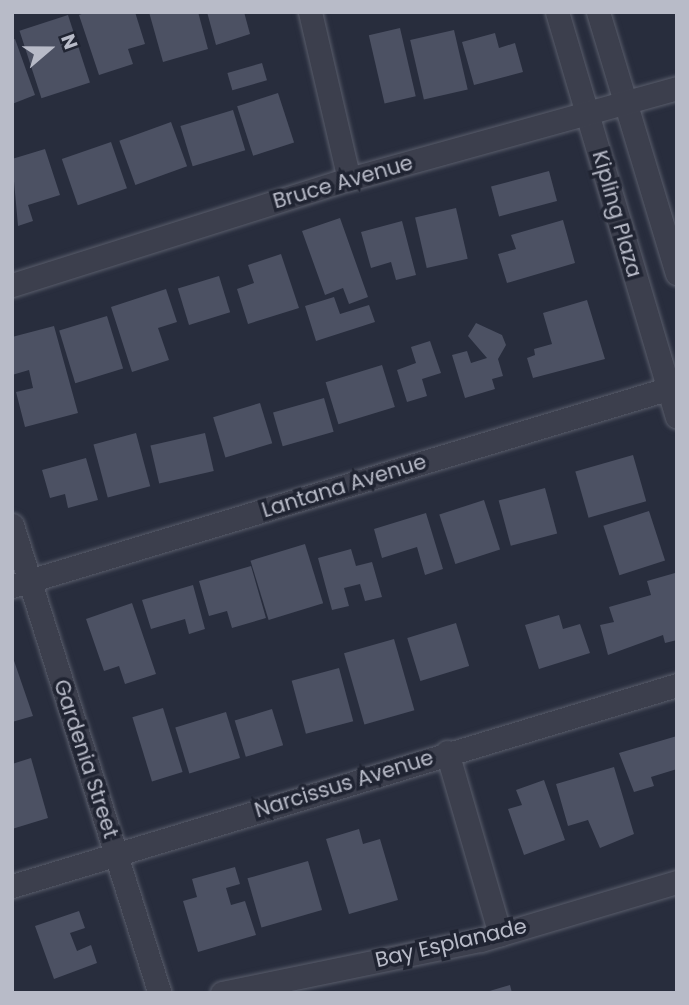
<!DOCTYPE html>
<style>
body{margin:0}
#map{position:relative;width:689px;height:1005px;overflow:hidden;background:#282d3d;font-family:Poppins,sans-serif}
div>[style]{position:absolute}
.building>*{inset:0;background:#4c5163;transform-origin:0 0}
.roads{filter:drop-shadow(0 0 2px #595d6b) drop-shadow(0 0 2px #595d6b)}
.minor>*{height:23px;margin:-11.5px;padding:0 11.5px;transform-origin:11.5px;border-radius:11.5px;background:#3c3f4d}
span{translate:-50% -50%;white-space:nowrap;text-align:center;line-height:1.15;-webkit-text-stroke:7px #202432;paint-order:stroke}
.street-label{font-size:21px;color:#b8bbc8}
.frame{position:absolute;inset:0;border:14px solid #b8bbc8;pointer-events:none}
.north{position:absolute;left:14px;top:14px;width:70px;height:70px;-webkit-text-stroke:5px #202432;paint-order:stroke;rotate:70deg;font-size:19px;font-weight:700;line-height:28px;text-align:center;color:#b8bbc8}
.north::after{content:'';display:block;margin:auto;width:24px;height:32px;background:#b8bbc8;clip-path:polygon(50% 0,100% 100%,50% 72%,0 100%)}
</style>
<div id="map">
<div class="building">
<div style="clip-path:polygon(87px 12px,135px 12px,145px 44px,128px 49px,133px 64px,99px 75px,79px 15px)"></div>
<div style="clip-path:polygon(149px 12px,198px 12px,208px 49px,163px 62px)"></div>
<div style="clip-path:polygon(207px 12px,244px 12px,250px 34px,216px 45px)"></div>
<div style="left:68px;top:15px;width:71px;height:51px;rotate:72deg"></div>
<div style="left:400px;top:28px;width:70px;height:32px;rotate:77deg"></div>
<div style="left:454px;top:30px;width:61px;height:45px;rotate:77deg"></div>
<div style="clip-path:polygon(495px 33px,499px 48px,515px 43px,523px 72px,474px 85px,462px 42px)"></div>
<div style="clip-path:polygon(15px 39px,35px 95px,12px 104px,12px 40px)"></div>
<div style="left:262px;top:63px;width:18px;height:36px;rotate:74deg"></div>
<div style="left:278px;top:93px;width:52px;height:43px;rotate:72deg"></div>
<div style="left:233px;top:110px;width:42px;height:55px;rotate:73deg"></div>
<div style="left:171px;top:122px;width:47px;height:55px;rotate:70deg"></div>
<div style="left:111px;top:142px;width:49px;height:52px;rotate:71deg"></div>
<div style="clip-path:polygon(45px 149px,60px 195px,28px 205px,33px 221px,18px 226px,12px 159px)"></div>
<div style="left:549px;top:171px;width:31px;height:60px;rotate:75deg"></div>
<div style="left:456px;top:208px;width:52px;height:42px;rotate:77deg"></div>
<div style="clip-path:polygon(340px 218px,368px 297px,349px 304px,343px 288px,325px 295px,302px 231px)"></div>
<div style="clip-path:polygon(563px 220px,575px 263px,507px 283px,498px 254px,516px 249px,511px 235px)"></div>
<div style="clip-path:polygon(402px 221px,416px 275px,396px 280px,391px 262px,371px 268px,361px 232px)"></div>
<div style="clip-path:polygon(281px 254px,299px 308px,248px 324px,237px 289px,254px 283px,248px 265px)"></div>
<div style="left:219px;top:276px;width:38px;height:43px;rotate:73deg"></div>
<div style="clip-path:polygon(166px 289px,177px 322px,158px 328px,169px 360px,132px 372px,111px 307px)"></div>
<div style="clip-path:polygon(334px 297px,340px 314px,369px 305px,375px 322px,316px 341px,305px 306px)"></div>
<div style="clip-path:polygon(587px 300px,605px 359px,533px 378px,527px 358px,535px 355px,534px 349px,552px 344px,543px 313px)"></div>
<div style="left:107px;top:316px;width:55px;height:50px;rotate:73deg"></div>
<div style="clip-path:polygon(476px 323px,502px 335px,506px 345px,498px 359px,503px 376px,492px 379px,495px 389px,465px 398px,452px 355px,467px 351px,471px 363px,487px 358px,468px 336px)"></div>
<div style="clip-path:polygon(54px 326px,78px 413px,25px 427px,16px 392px,33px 388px,29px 370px,12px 375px,12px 337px)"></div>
<div style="clip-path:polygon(430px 341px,441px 373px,422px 379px,427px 396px,407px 402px,397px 370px,416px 363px,411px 347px)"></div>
<div style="left:382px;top:365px;width:44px;height:59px;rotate:73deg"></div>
<div style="left:324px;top:398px;width:35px;height:53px;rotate:74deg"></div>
<div style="left:260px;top:403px;width:42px;height:49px;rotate:73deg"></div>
<div style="left:136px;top:433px;width:55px;height:44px;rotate:75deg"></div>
<div style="left:205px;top:433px;width:39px;height:56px;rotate:77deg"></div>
<div style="left:633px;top:455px;width:48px;height:60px;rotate:74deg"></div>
<div style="clip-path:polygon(86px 458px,98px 500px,68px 508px,65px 494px,50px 498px,42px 470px)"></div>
<div style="left:545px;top:488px;width:47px;height:48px;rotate:75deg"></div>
<div style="left:484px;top:500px;width:52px;height:47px;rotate:72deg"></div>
<div style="left:649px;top:511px;width:52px;height:48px;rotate:72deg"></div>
<div style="clip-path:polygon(426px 513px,443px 569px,425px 575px,417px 547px,382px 558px,374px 529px)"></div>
<div style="left:305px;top:544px;width:62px;height:57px;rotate:73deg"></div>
<div style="clip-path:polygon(351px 549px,356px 566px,372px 562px,382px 597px,365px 601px,360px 584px,344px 588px,349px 606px,332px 610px,318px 558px)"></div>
<div style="clip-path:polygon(251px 566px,266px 618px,232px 628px,227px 611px,209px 616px,199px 581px)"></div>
<div style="clip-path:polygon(675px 573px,677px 640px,665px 643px,663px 635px,608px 655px,600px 625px,614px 622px,609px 607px,651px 595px,647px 581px)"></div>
<div style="clip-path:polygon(193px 585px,205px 629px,189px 634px,185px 619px,151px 629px,142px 600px)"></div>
<div style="clip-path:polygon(132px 603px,156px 674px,125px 684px,119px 666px,104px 671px,86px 619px)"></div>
<div style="clip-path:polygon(559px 615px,563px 629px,580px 624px,590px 653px,539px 669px,525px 625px)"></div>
<div style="left:456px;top:623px;width:45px;height:51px;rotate:73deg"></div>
<div style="left:394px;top:639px;width:74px;height:52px;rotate:74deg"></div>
<div style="clip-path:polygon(12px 655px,33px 716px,12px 722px)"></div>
<div style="left:339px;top:668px;width:55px;height:49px;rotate:75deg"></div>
<div style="left:163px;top:708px;width:67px;height:32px;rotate:73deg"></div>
<div style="left:272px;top:709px;width:38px;height:39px;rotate:73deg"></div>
<div style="left:226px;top:712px;width:48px;height:53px;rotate:73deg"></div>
<div style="clip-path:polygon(677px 736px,677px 769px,651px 777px,654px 786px,634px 792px,619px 753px)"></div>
<div style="clip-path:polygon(31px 758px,48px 818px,12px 829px,12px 764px)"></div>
<div style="clip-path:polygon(614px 767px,634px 834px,600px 848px,588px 820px,568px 826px,556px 784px)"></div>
<div style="clip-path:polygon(544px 780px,565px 840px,524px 855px,508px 809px,522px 805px,516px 790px)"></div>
<div style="clip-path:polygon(359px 829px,363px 844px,380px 839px,398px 900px,349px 914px,326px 839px)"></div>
<div style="left:308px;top:861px;width:51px;height:63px;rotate:74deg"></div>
<div style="clip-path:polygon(235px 867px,240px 884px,226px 888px,231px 905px,245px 901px,256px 935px,198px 952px,183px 901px,197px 897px,192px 879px)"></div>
<div style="clip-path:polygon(79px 911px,85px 928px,70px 933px,77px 951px,91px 945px,97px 963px,54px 979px,35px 926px)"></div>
<div style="clip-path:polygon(510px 985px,512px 993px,486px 993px,486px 992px)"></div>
</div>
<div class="roads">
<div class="minor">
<div style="left:310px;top:12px;width:171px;rotate:76.9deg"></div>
<div style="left:557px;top:12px;width:422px;rotate:73.5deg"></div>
<div style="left:598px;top:12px;width:273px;rotate:73.2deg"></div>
<div style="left:12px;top:285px;width:353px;rotate:-17.5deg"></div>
<div style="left:349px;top:179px;width:340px;rotate:-15.5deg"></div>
<div style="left:12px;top:525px;width:491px;rotate:72.5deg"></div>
<div style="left:12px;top:586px;width:694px;rotate:-16.74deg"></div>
<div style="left:447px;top:752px;width:190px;rotate:73.8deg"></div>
<div style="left:12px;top:886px;width:695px;rotate:-16.82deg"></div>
<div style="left:222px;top:993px;width:264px;rotate:-11.6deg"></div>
<div style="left:481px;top:940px;width:204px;rotate:-16.5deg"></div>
</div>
</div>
<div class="street-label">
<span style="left:343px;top:182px;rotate:-16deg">Bruce Avenue</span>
<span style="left:617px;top:214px;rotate:74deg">Kipling Plaza</span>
<span style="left:344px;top:486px;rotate:-17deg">Lantana Avenue</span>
<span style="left:86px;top:759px;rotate:72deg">Gardenia Street</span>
<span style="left:344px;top:784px;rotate:-17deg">Narcissus Avenue</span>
<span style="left:451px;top:943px;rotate:-13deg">Bay Esplanade</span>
</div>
<div class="frame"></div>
<div class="north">N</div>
</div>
